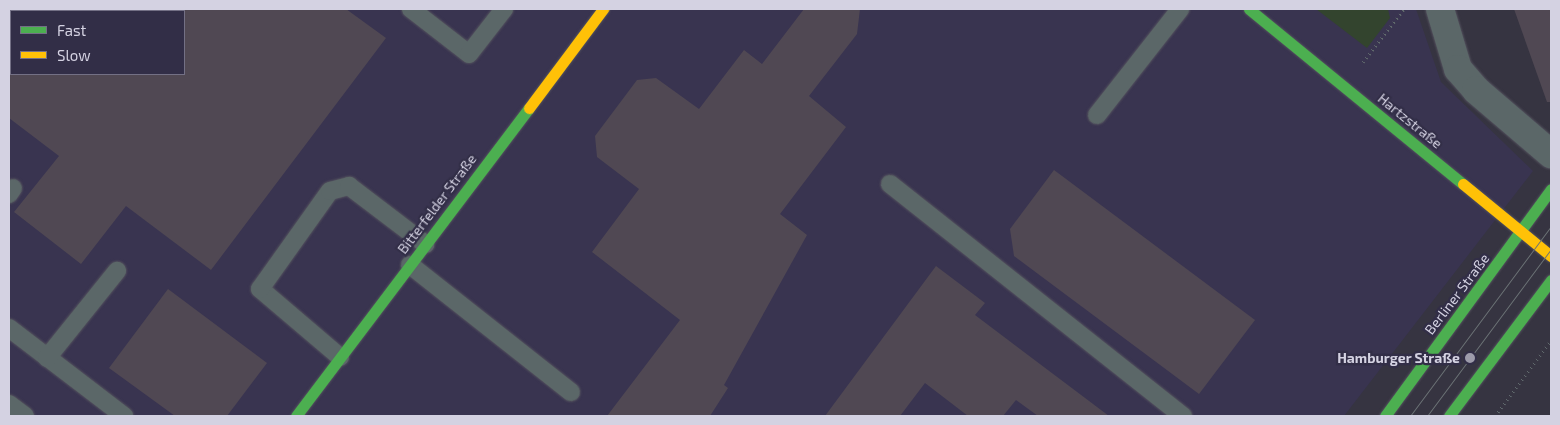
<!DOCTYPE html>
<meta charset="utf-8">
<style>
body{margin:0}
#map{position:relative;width:1560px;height:425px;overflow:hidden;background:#363441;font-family:"Exo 2",sans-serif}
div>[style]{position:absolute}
.built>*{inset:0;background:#393450}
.green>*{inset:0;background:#33442e}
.building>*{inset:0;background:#504853}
.path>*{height:3px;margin-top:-1.5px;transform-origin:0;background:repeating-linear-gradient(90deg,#60696c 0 1px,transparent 0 5px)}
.roads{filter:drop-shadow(0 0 1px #53515d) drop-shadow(0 0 1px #53515d)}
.lane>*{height:18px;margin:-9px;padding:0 9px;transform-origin:9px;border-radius:9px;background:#5b6768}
.street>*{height:28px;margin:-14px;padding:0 14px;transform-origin:14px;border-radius:14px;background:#5b6768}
.fast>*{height:11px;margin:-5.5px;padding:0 5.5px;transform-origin:5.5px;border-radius:5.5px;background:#4caf50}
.slow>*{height:11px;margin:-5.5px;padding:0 5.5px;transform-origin:5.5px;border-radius:5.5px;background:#ffc107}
.tram>*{height:1px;margin:-0.5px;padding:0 0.5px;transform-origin:0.5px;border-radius:0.5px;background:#6c7376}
.dots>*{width:14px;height:14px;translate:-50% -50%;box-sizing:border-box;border:2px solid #322e47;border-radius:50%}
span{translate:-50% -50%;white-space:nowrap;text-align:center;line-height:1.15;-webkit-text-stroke:4.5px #322e47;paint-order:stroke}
.street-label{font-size:14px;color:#d4d2e2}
.poi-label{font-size:14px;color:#d4d2e2;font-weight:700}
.right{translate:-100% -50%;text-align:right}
.frame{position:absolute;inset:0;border:10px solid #d4d2e2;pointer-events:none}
.legend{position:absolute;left:10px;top:10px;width:175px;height:65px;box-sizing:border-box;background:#322e47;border:1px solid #737085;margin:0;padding:6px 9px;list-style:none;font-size:15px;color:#d4d2e2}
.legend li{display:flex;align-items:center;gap:10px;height:25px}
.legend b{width:25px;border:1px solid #737085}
</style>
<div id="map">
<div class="built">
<div style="clip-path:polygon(evenodd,9px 9px,1416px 9px,1441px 82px,1533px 171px,1344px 416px,9px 416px,9px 9px,11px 11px,184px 11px,184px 74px,11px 74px,11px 11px)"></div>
</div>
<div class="green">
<div style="clip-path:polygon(1316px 9px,1388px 9px,1390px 18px,1367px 48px)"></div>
</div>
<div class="building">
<div style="clip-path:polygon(184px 9px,346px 9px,386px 38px,211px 270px,126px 206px,81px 264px,14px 212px,59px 156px,9px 118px,9px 74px,184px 74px)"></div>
<div style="clip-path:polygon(804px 9px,860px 9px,857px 34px,809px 96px,846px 127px,780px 214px,807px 235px,724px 385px,728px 388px,710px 416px,607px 416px,680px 320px,592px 252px,639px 189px,597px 157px,595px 136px,637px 80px,656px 78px,699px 109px,744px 50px,762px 64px)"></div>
<div style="clip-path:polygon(1514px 9px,1551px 9px,1551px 102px,1547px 102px)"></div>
<div style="clip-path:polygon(1054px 170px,1255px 320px,1199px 394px,1014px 256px,1010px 229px)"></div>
<div style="clip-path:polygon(936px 266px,985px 303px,975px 315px,1109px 416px,1038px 416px,1016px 400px,1003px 416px,968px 416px,925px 383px,900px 416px,825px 416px)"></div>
<div style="clip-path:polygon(168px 289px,267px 363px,227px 416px,175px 416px,109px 368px)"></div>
</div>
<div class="path">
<div style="left:1363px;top:62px;width:67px;rotate:-52.3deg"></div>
<div style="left:1495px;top:416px;width:94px;rotate:-53.6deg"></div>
</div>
<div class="roads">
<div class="lane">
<div style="left:411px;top:9px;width:73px;rotate:37.8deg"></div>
<div style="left:469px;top:54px;width:57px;rotate:-52.1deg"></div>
<div style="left:1097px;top:115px;width:135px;rotate:-51.9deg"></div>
<div style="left:890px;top:184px;width:374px;rotate:38.4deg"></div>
<div style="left:9px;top:194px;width:7px;rotate:-56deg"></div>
<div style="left:410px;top:265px;width:205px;rotate:38.3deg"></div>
<div style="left:9px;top:328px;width:145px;rotate:37.4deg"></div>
<div style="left:340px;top:357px;width:105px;rotate:-139.6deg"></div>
<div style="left:260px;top:289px;width:120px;rotate:-54.5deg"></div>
<div style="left:330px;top:191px;width:20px;rotate:-15deg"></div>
<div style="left:349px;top:186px;width:96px;rotate:37.3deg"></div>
<div style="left:47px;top:358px;width:112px;rotate:-51.2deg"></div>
<div style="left:9px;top:404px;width:20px;rotate:37deg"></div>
</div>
<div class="street">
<div style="left:1440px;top:9px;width:63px;rotate:73.3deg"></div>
<div style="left:1458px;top:69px;width:28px;rotate:49deg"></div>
<div style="left:1476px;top:90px;width:99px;rotate:40.5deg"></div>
</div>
<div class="fast">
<div style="left:1249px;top:9px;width:276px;rotate:39.3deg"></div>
<div style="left:296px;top:416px;width:386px;rotate:-52.9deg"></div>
<div style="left:1385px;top:416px;width:281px;rotate:-53.8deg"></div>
<div style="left:1449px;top:416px;width:170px;rotate:-53.1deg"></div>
</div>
<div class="slow">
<div style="left:529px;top:108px;width:124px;rotate:-53.2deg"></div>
<div style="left:1463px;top:184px;width:114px;rotate:39.3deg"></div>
</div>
</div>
<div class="tram">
<div style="left:1410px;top:416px;width:237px;rotate:-53.4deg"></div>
<div style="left:1427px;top:416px;width:208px;rotate:-53.4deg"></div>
</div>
<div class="dots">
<div style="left:1470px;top:358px;background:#9d9baa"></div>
</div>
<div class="street-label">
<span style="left:1410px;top:121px;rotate:39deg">Hartzstraße</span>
<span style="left:437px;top:204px;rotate:-53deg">Bitterfelder Straße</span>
<span style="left:1457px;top:294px;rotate:-53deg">Berliner Straße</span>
</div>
<div class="poi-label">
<span class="right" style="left:1460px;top:358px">Hamburger Straße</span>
</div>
<div class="frame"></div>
<ul class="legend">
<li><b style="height:6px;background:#4caf50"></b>Fast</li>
<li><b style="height:6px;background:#ffc107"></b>Slow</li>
</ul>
</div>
